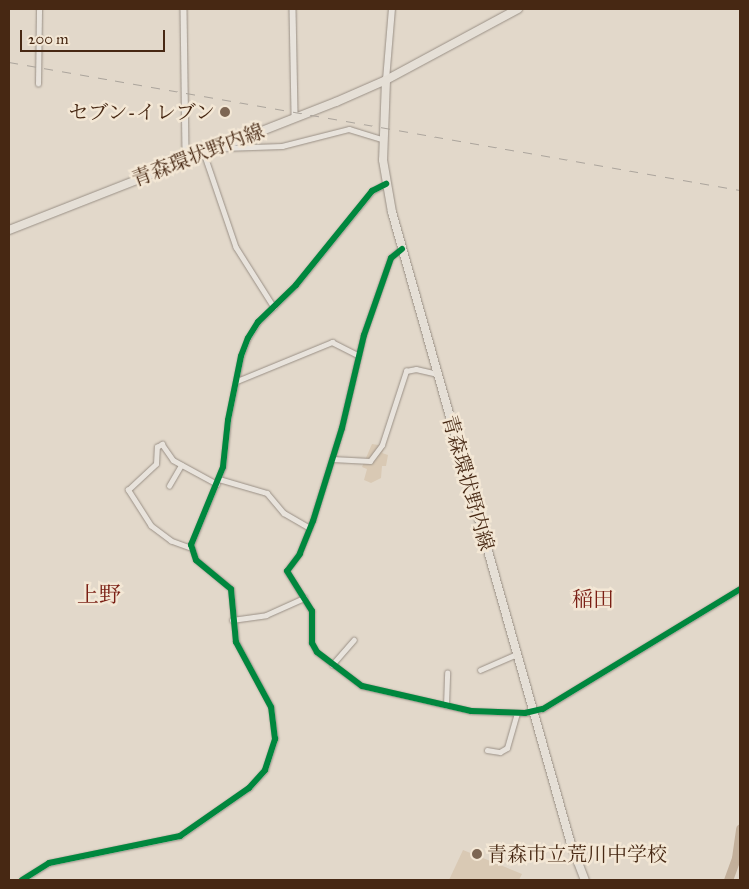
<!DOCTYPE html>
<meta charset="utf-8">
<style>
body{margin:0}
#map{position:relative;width:749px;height:889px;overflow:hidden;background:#e2d8ca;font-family:"IM FELL Great Primer","Noto Serif JP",serif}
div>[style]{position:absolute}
.green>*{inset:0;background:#d9c9b4}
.river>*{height:9px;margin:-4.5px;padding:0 4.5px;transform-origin:4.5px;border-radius:4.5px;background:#c2af9a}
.roads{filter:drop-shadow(0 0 1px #9a9086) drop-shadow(0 0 1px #9a9086)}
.minor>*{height:4.5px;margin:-2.25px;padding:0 2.25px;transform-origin:2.25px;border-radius:2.25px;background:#e8e3dc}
.tertiary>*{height:5.5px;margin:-2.75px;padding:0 2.75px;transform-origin:2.75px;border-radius:2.75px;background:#e8e3dc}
.primary>*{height:8px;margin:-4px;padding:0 4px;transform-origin:4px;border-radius:4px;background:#e5dfd6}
.rail>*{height:1px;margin-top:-0.5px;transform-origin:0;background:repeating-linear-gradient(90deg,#aba49c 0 9px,transparent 0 18px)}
.cycleway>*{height:6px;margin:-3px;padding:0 3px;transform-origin:3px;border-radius:3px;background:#00873e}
.dots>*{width:14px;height:14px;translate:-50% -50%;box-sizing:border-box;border:2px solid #f3e7d5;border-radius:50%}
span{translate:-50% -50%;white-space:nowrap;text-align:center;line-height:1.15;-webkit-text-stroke:5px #f3e7d5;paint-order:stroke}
.poi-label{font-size:20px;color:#472813}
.right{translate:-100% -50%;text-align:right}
.left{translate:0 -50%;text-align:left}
.street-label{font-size:20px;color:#472813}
.neighbourhood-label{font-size:21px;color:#7a1f14}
.quarter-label{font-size:22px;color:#7a1f14}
.frame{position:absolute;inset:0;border:10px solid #472813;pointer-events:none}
.scale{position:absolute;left:20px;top:30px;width:145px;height:22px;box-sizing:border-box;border:2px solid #472813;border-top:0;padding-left:6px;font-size:15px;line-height:18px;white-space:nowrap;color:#472813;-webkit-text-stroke:4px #f3e7d5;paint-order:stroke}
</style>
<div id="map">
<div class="green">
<div style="clip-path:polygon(372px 444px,385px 446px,382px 453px,388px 455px,386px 466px,382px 466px,381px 478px,371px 483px,364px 480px,367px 469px,362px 467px)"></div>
<div style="clip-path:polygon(463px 850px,522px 874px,519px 880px,449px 880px)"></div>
</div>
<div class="river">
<div style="left:728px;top:880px;width:23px;rotate:-70deg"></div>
<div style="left:736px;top:858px;width:30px;rotate:-82deg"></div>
</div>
<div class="roads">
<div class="minor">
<div style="left:38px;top:84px;width:75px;rotate:-89.2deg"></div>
<div style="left:223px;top:148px;width:59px;rotate:-1.9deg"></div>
<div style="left:282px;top:146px;width:69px;rotate:-14.2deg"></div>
<div style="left:349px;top:129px;width:34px;rotate:17deg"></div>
<div style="left:204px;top:153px;width:99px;rotate:71.2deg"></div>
<div style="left:236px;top:247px;width:71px;rotate:57.7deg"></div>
<div style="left:402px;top:249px;width:14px;rotate:141deg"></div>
<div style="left:391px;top:258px;width:82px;rotate:109.3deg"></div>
<div style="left:364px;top:335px;width:96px;rotate:103.3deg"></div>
<div style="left:342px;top:428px;width:97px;rotate:107.3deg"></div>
<div style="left:313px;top:521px;width:35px;rotate:112deg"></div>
<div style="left:300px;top:554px;width:21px;rotate:127deg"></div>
<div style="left:287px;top:571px;width:47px;rotate:58deg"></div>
<div style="left:312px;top:611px;width:32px;rotate:90deg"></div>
<div style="left:312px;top:643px;width:10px;rotate:61deg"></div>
<div style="left:317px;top:652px;width:56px;rotate:37.1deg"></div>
<div style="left:362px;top:686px;width:112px;rotate:12.9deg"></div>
<div style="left:471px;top:711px;width:54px;rotate:2.1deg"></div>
<div style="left:525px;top:713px;width:18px;rotate:-13deg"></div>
<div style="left:543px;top:709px;width:231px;rotate:-31.3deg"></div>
<div style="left:237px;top:381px;width:103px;rotate:-22.3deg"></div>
<div style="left:332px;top:342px;width:30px;rotate:27deg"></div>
<div style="left:332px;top:459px;width:38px;rotate:3deg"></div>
<div style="left:370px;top:461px;width:20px;rotate:-53deg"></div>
<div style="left:382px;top:445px;width:78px;rotate:-72deg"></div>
<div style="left:406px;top:371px;width:10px;rotate:-11deg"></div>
<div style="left:416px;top:369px;width:22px;rotate:13deg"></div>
<div style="left:219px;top:479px;width:50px;rotate:16.3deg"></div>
<div style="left:267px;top:493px;width:26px;rotate:50deg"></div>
<div style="left:284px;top:513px;width:30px;rotate:30deg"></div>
<div style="left:169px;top:486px;width:24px;rotate:-60deg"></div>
<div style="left:190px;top:548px;width:20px;rotate:-160deg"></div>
<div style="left:171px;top:541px;width:25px;rotate:-143deg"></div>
<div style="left:151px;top:526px;width:43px;rotate:-122.6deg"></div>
<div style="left:128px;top:490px;width:38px;rotate:-43deg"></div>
<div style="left:156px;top:464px;width:17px;rotate:-87deg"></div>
<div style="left:157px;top:447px;width:6px;rotate:-31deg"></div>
<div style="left:162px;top:444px;width:19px;rotate:55deg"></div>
<div style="left:173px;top:460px;width:50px;rotate:28.6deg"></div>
<div style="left:232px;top:620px;width:34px;rotate:-8deg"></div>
<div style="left:266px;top:615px;width:42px;rotate:-24.1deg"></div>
<div style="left:332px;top:665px;width:33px;rotate:-49deg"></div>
<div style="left:480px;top:670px;width:40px;rotate:-23.4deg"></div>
<div style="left:446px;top:706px;width:33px;rotate:-88deg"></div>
<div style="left:487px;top:750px;width:13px;rotate:9deg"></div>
<div style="left:500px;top:752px;width:8px;rotate:-30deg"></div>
<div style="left:507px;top:748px;width:35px;rotate:-74deg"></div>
<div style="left:22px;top:880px;width:32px;rotate:-32deg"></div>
<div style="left:49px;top:863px;width:134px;rotate:-11.6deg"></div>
<div style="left:180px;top:836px;width:84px;rotate:-34.8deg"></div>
<div style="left:249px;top:788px;width:24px;rotate:-48deg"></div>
<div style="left:265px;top:770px;width:33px;rotate:-72deg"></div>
<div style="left:275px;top:739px;width:32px;rotate:-97deg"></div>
<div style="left:271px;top:707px;width:74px;rotate:-118.3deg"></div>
<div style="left:236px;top:642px;width:53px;rotate:-95.4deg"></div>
<div style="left:231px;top:589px;width:45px;rotate:-140.4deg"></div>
<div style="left:196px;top:560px;width:16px;rotate:-108deg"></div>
<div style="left:191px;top:545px;width:84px;rotate:-67.7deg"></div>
<div style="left:223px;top:467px;width:47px;rotate:-83.9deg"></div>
<div style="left:228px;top:420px;width:65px;rotate:-78.5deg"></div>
<div style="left:241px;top:356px;width:19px;rotate:-69deg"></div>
<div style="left:248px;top:338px;width:19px;rotate:-58deg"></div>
<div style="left:258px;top:322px;width:53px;rotate:-44.2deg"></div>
<div style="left:296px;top:285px;width:121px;rotate:-51deg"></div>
<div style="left:372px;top:191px;width:16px;rotate:-27deg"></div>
</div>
<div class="tertiary">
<div style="left:184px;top:9px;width:151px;rotate:89.2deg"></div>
<div style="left:293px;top:9px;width:109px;rotate:88.9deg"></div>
<div style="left:386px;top:80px;width:71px;rotate:-85.2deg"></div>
</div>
<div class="primary">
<div style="left:386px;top:80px;width:80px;rotate:92.1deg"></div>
<div style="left:383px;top:160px;width:53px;rotate:80.2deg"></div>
<div style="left:392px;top:212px;width:657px;rotate:74.19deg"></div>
<div style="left:571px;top:844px;width:39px;rotate:69deg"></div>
<div style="left:9px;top:230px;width:351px;rotate:-21.4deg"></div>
<div style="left:336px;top:102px;width:55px;rotate:-23.7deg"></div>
<div style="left:386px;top:80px;width:150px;rotate:-28.3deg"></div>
</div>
</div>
<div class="rail">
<div style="left:9px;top:62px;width:742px;rotate:9.93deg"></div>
</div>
<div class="cycleway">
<div style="left:402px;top:249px;width:14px;rotate:141deg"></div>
<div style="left:391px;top:258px;width:82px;rotate:109.3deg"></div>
<div style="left:364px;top:335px;width:96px;rotate:103.3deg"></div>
<div style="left:342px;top:428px;width:97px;rotate:107.3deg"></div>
<div style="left:313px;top:521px;width:35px;rotate:112deg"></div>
<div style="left:300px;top:554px;width:21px;rotate:127deg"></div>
<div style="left:287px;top:571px;width:47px;rotate:58deg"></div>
<div style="left:312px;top:611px;width:32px;rotate:90deg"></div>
<div style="left:312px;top:643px;width:10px;rotate:61deg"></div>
<div style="left:317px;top:652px;width:56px;rotate:37.1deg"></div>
<div style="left:362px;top:686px;width:112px;rotate:12.9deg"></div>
<div style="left:471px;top:711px;width:54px;rotate:2.1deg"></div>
<div style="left:525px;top:713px;width:18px;rotate:-13deg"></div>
<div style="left:543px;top:709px;width:231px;rotate:-31.3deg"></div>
<div style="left:22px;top:880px;width:32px;rotate:-32deg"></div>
<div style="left:49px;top:863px;width:134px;rotate:-11.6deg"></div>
<div style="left:180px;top:836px;width:84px;rotate:-34.8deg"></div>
<div style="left:249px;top:788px;width:24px;rotate:-48deg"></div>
<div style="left:265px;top:770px;width:33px;rotate:-72deg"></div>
<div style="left:275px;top:739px;width:32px;rotate:-97deg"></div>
<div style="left:271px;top:707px;width:74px;rotate:-118.3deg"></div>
<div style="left:236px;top:642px;width:53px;rotate:-95.4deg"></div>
<div style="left:231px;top:589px;width:45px;rotate:-140.4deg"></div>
<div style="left:196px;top:560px;width:16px;rotate:-108deg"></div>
<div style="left:191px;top:545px;width:84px;rotate:-67.7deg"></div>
<div style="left:223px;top:467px;width:47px;rotate:-83.9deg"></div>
<div style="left:228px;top:420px;width:65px;rotate:-78.5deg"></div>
<div style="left:241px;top:356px;width:19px;rotate:-69deg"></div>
<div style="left:248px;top:338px;width:19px;rotate:-58deg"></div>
<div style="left:258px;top:322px;width:53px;rotate:-44.2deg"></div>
<div style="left:296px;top:285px;width:121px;rotate:-51deg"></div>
<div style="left:372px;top:191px;width:16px;rotate:-27deg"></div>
</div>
<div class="dots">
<div style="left:225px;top:112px;background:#7d6653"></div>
<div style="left:477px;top:854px;background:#7d6653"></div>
</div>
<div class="poi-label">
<span class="right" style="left:215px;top:112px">セブン-イレブン</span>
<span class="left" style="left:487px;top:854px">青森市立荒川中学校</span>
</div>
<div class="street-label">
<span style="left:198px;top:155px;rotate:-21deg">青森環状野内線</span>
<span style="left:468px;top:483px;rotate:74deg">青森環状野内線</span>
</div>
<div class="neighbourhood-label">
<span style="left:593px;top:599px">稲田</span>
</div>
<div class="quarter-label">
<span style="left:99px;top:595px">上野</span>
</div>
<div class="frame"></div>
<div class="scale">200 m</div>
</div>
